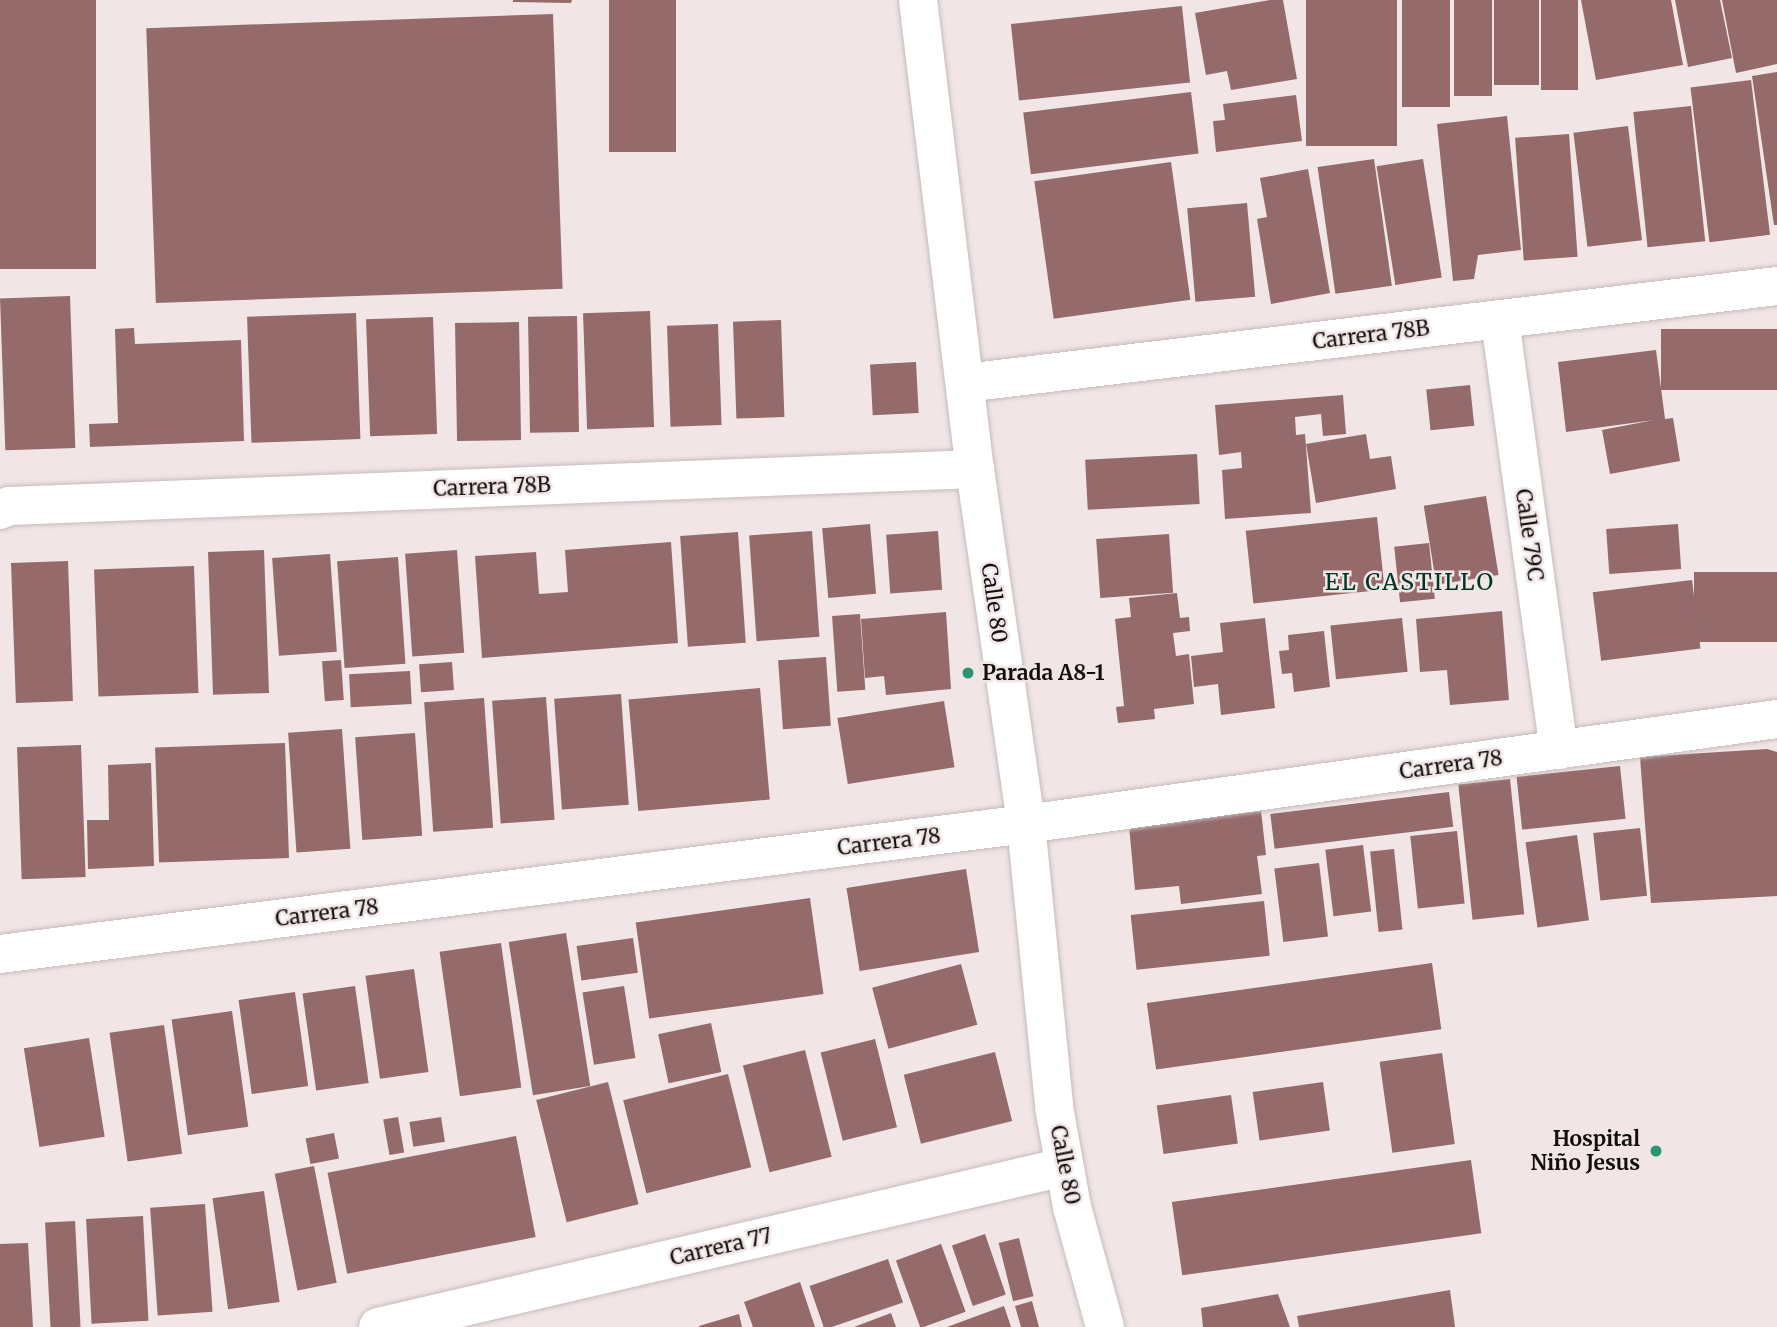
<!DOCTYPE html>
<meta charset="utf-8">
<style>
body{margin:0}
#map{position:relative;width:1777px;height:1327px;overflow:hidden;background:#f1e5e5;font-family:Merriweather,serif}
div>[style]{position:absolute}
.building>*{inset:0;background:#946a6b;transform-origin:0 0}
.roads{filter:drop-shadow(0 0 2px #c6bbbb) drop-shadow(0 0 2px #c6bbbb)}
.minor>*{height:38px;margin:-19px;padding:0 19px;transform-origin:19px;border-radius:19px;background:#fff}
.dots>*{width:19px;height:19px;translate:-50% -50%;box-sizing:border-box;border:4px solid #f1e5e5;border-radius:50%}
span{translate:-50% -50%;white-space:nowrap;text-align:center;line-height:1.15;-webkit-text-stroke:5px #f1e5e5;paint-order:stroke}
.street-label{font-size:21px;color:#110e0e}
.poi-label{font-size:21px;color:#110e0e;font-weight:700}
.left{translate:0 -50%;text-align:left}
.right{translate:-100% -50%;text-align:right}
.neighbourhood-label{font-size:23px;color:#003526;letter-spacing:2px}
</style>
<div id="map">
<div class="building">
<div style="left:0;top:0;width:96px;height:269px"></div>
<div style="clip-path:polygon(513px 0,572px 0,571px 3px,513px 2px)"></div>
<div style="left:609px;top:0;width:67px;height:152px"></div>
<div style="clip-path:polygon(1270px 0,1283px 0,1297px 79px,1231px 90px,1227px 71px,1206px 75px,1195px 13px)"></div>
<div style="left:1306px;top:0;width:91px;height:146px"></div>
<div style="left:1402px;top:0;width:48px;height:107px"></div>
<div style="left:1454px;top:0;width:38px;height:96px"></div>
<div style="left:1494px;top:0;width:45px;height:85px"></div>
<div style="left:1541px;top:0;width:37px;height:90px"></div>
<div style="clip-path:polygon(1581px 0,1671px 0,1683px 65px,1596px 80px)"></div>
<div style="clip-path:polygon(1675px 0,1720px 0,1732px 58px,1688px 67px)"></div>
<div style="clip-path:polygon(1722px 0,1777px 0,1777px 64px,1736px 73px)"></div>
<div style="left:1182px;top:6px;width:77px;height:172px;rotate:84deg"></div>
<div style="left:553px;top:14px;width:275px;height:407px;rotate:88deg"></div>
<div style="clip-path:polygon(1777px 72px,1777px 225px,1774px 225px,1752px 76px)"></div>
<div style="left:1751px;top:80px;width:156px;height:61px;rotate:83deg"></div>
<div style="left:1191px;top:92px;width:62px;height:169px;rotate:83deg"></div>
<div style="clip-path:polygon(1296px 95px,1302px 141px,1216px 152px,1213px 121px,1225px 120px,1223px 104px)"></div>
<div style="left:1691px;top:106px;width:136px;height:58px;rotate:84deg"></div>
<div style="clip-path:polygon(1507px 116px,1521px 250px,1478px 255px,1474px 279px,1453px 281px,1437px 124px)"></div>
<div style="left:1628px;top:126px;width:115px;height:55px;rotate:83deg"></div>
<div style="left:1569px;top:134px;width:123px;height:54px;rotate:86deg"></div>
<div style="left:1374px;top:159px;width:128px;height:57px;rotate:82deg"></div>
<div style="left:1423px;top:159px;width:120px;height:47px;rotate:81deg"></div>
<div style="left:1171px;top:162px;width:139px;height:138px;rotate:82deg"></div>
<div style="clip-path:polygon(1308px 169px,1330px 293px,1271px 304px,1257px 219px,1267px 217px,1260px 178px)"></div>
<div style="left:1247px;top:203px;width:94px;height:60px;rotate:85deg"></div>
<div style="left:70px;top:296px;width:152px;height:70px;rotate:88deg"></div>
<div style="left:650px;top:311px;width:116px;height:67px;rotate:88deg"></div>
<div style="left:356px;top:313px;width:126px;height:109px;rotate:88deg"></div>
<div style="left:577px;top:316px;width:116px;height:49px;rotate:89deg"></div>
<div style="left:433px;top:317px;width:117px;height:67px;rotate:88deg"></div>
<div style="left:781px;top:320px;width:97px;height:48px;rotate:88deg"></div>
<div style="left:519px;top:322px;width:118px;height:64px;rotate:89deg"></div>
<div style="left:718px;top:324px;width:101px;height:51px;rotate:88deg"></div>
<div style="clip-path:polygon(134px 328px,135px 344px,241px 340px,244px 441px,90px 447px,89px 424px,118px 423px,115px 329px)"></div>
<div style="left:1777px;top:329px;width:61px;height:116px;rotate:90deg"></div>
<div style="clip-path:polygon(1656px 350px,1665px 419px,1673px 418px,1680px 461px,1610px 474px,1602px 430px,1654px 420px,1566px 432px,1558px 362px)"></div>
<div style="left:916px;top:362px;width:51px;height:46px;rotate:87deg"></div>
<div style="left:1470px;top:385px;width:41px;height:44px;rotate:84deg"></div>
<div style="clip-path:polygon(1343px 395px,1346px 434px,1323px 436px,1321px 414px,1295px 417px,1296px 435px,1305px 434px,1311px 513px,1225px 519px,1222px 470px,1242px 468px,1241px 452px,1219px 455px,1215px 405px)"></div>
<div style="clip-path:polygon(1366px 434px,1370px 459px,1391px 456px,1396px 489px,1316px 503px,1306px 444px)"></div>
<div style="left:1197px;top:454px;width:50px;height:112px;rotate:87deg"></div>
<div style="left:1486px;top:496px;width:80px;height:63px;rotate:81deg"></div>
<div style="left:1377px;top:517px;width:73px;height:132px;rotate:84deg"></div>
<div style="left:870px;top:524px;width:70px;height:48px;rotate:85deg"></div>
<div style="left:1678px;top:524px;width:45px;height:72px;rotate:86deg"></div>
<div style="left:812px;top:531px;width:106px;height:63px;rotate:86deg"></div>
<div style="left:938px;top:531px;width:59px;height:52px;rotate:86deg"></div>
<div style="left:738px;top:532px;width:111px;height:58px;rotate:86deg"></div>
<div style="left:1169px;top:534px;width:59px;height:73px;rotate:86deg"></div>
<div style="clip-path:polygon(671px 542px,678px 643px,482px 658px,475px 556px,536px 552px,539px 594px,568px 592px,565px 550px)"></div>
<div style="left:1429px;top:543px;width:56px;height:35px;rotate:84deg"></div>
<div style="left:264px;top:550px;width:143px;height:56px;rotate:88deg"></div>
<div style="left:457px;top:550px;width:103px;height:52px;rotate:86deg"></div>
<div style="left:330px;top:554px;width:98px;height:58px;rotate:86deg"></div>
<div style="left:398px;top:557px;width:107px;height:61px;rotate:86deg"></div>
<div style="left:68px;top:561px;width:140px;height:57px;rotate:88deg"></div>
<div style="left:194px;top:566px;width:127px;height:100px;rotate:88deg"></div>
<div style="left:1777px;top:572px;width:70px;height:83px;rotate:90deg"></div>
<div style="left:1692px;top:580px;width:69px;height:100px;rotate:83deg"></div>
<div style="clip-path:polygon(1177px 593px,1180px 618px,1189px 617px,1190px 631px,1173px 633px,1176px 656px,1189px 654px,1194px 704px,1154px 709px,1155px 719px,1118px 723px,1116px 707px,1124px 706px,1115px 619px,1131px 617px,1129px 598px)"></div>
<div style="clip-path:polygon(1502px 611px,1509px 700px,1450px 705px,1447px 670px,1420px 672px,1416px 619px)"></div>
<div style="clip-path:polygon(946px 612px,951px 689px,886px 695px,884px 676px,865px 678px,861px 619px)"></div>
<div style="left:860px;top:614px;width:76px;height:28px;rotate:86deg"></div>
<div style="clip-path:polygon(1265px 618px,1275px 708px,1221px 715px,1218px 684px,1194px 687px,1191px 656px,1223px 652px,1220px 623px)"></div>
<div style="left:1402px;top:618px;width:54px;height:72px;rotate:84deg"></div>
<div style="clip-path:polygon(1324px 631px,1330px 687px,1294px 692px,1292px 673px,1282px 674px,1279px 651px,1289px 650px,1288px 635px)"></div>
<div style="left:826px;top:657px;width:69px;height:48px;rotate:86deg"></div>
<div style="left:341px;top:660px;width:40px;height:19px;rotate:86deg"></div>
<div style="left:452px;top:662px;width:28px;height:33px;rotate:86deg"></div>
<div style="left:410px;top:671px;width:33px;height:61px;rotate:87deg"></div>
<div style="left:760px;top:688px;width:112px;height:132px;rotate:85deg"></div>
<div style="left:621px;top:694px;width:111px;height:67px;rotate:86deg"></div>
<div style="left:546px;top:697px;width:123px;height:54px;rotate:86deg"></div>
<div style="left:484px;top:698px;width:130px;height:60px;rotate:86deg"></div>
<div style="left:944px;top:701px;width:67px;height:108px;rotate:81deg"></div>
<div style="left:342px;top:729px;width:120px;height:54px;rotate:86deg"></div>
<div style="left:415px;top:733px;width:103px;height:60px;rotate:86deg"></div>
<div style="left:285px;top:743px;width:115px;height:130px;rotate:88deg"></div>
<div style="left:81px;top:745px;width:132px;height:64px;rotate:88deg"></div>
<div style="clip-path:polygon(1767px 749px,1777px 752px,1777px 896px,1651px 903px,1640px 757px)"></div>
<div style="clip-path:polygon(151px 763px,154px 866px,88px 869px,87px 820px,109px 820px,108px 765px)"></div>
<div style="left:1620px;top:766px;width:53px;height:104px;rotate:84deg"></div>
<div style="left:1510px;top:779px;width:136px;height:52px;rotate:84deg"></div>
<div style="left:1449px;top:792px;width:35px;height:180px;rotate:83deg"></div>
<div style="clip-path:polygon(1261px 811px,1266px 855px,1257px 856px,1262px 894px,1181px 904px,1179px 886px,1135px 890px,1129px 826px)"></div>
<div style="left:1640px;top:828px;width:68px;height:47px;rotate:84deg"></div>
<div style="left:1457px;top:831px;width:73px;height:47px;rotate:84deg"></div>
<div style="left:1577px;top:835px;width:86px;height:52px;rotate:82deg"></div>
<div style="left:1363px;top:845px;width:67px;height:38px;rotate:83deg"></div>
<div style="left:1394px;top:849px;width:81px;height:24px;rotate:84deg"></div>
<div style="left:1319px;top:863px;width:74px;height:45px;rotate:83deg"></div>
<div style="left:966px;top:869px;width:84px;height:121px;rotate:81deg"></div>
<div style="left:810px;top:898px;width:97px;height:176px;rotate:82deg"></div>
<div style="left:1264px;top:901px;width:55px;height:134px;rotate:84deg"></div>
<div style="left:566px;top:933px;width:155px;height:58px;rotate:81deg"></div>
<div style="left:633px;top:938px;width:35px;height:57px;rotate:82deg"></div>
<div style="left:501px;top:943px;width:146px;height:62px;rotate:82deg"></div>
<div style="left:1432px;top:963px;width:67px;height:288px;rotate:82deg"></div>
<div style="left:961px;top:964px;width:63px;height:92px;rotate:75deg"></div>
<div style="left:414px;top:969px;width:104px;height:49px;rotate:82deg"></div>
<div style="left:355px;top:986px;width:98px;height:53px;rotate:82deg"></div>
<div style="left:624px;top:986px;width:73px;height:42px;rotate:81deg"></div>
<div style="left:295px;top:992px;width:95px;height:57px;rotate:82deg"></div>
<div style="left:232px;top:1011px;width:117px;height:61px;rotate:82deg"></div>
<div style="left:711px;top:1023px;width:50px;height:54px;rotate:78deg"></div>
<div style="left:164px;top:1025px;width:130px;height:55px;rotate:82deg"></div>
<div style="left:89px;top:1038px;width:100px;height:66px;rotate:81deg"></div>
<div style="left:875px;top:1039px;width:91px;height:56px;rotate:76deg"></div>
<div style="left:805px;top:1050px;width:110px;height:64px;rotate:76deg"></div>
<div style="left:995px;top:1052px;width:71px;height:94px;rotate:76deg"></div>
<div style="left:1442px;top:1053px;width:92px;height:63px;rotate:82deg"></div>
<div style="left:728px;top:1074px;width:96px;height:108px;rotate:76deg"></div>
<div style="left:608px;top:1082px;width:126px;height:74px;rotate:76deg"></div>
<div style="left:1323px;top:1082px;width:49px;height:71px;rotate:82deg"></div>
<div style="left:1231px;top:1095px;width:49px;height:75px;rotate:82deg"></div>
<div style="left:398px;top:1117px;width:36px;height:15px;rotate:80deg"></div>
<div style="left:441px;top:1117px;width:25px;height:32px;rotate:81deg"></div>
<div style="left:334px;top:1133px;width:26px;height:29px;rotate:79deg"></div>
<div style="left:516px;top:1136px;width:103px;height:192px;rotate:79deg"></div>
<div style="left:1471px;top:1160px;width:74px;height:302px;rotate:82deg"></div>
<div style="left:314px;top:1166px;width:119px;height:40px;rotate:79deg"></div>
<div style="left:264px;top:1191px;width:112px;height:52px;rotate:82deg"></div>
<div style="left:205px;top:1204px;width:108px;height:55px;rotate:86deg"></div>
<div style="left:143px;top:1216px;width:105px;height:57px;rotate:87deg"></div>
<div style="left:75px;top:1221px;width:106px;height:30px;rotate:87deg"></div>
<div style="left:985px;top:1234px;width:64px;height:35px;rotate:71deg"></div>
<div style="left:1019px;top:1238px;width:60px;height:21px;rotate:76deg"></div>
<div style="clip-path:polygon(28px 1243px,33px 1327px,0 1327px,0 1244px)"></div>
<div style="left:941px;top:1244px;width:72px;height:48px;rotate:70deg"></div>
<div style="left:888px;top:1259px;width:46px;height:83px;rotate:71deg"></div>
<div style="clip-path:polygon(800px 1282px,815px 1327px,753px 1327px,744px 1302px)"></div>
<div style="clip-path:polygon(1450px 1290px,1455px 1327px,1299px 1327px,1297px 1316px)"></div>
<div style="clip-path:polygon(1278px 1294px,1290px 1327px,1203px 1327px,1201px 1308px)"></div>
<div style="clip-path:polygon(1032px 1301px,1039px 1327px,1021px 1327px,1015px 1306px)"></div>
<div style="clip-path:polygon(1004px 1306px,1011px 1327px,947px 1327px)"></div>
<div style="clip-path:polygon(891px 1313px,896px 1327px,854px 1327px)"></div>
<div style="clip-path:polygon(739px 1314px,742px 1327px,699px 1327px,699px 1326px)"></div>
</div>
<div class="roads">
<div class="minor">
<div style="left:918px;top:0;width:472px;rotate:83.1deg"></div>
<div style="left:975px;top:469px;width:359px;rotate:81.8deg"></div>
<div style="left:1026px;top:824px;width:284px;rotate:84.3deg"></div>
<div style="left:1054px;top:1107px;width:102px;rotate:79.8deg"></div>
<div style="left:1072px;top:1207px;width:124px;rotate:74.6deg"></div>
<div style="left:1500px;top:320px;width:434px;rotate:82.2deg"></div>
<div style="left:965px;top:383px;width:818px;rotate:-6.81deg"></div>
<div style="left:0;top:510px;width:10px;rotate:-24deg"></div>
<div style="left:9px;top:506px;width:967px;rotate:-2.19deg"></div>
<div style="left:0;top:954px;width:1034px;rotate:-7.22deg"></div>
<div style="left:1026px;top:824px;width:758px;rotate:-7.96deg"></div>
<div style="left:378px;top:1327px;width:704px;rotate:-13.13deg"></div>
</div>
</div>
<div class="dots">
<div style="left:968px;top:673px;background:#299372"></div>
<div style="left:1656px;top:1151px;background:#299372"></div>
</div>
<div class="street-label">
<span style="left:1371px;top:335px;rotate:-7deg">Carrera 78B</span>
<span style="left:492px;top:487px;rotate:-2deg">Carrera 78B</span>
<span style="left:1529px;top:535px;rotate:82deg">Calle 79C</span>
<span style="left:994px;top:603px;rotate:82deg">Calle 80</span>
<span style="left:1451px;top:765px;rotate:-8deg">Carrera 78</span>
<span style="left:889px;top:842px;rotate:-7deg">Carrera 78</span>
<span style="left:327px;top:913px;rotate:-7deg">Carrera 78</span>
<span style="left:1065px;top:1165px;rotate:79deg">Calle 80</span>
<span style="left:721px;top:1247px;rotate:-13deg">Carrera 77</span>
</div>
<div class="poi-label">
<span class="left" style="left:982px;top:673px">Parada A8-1</span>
<span class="right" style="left:1640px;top:1151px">Hospital<br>Niño Jesus</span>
</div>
<div class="neighbourhood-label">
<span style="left:1410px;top:582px">EL CASTILLO</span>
</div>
</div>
